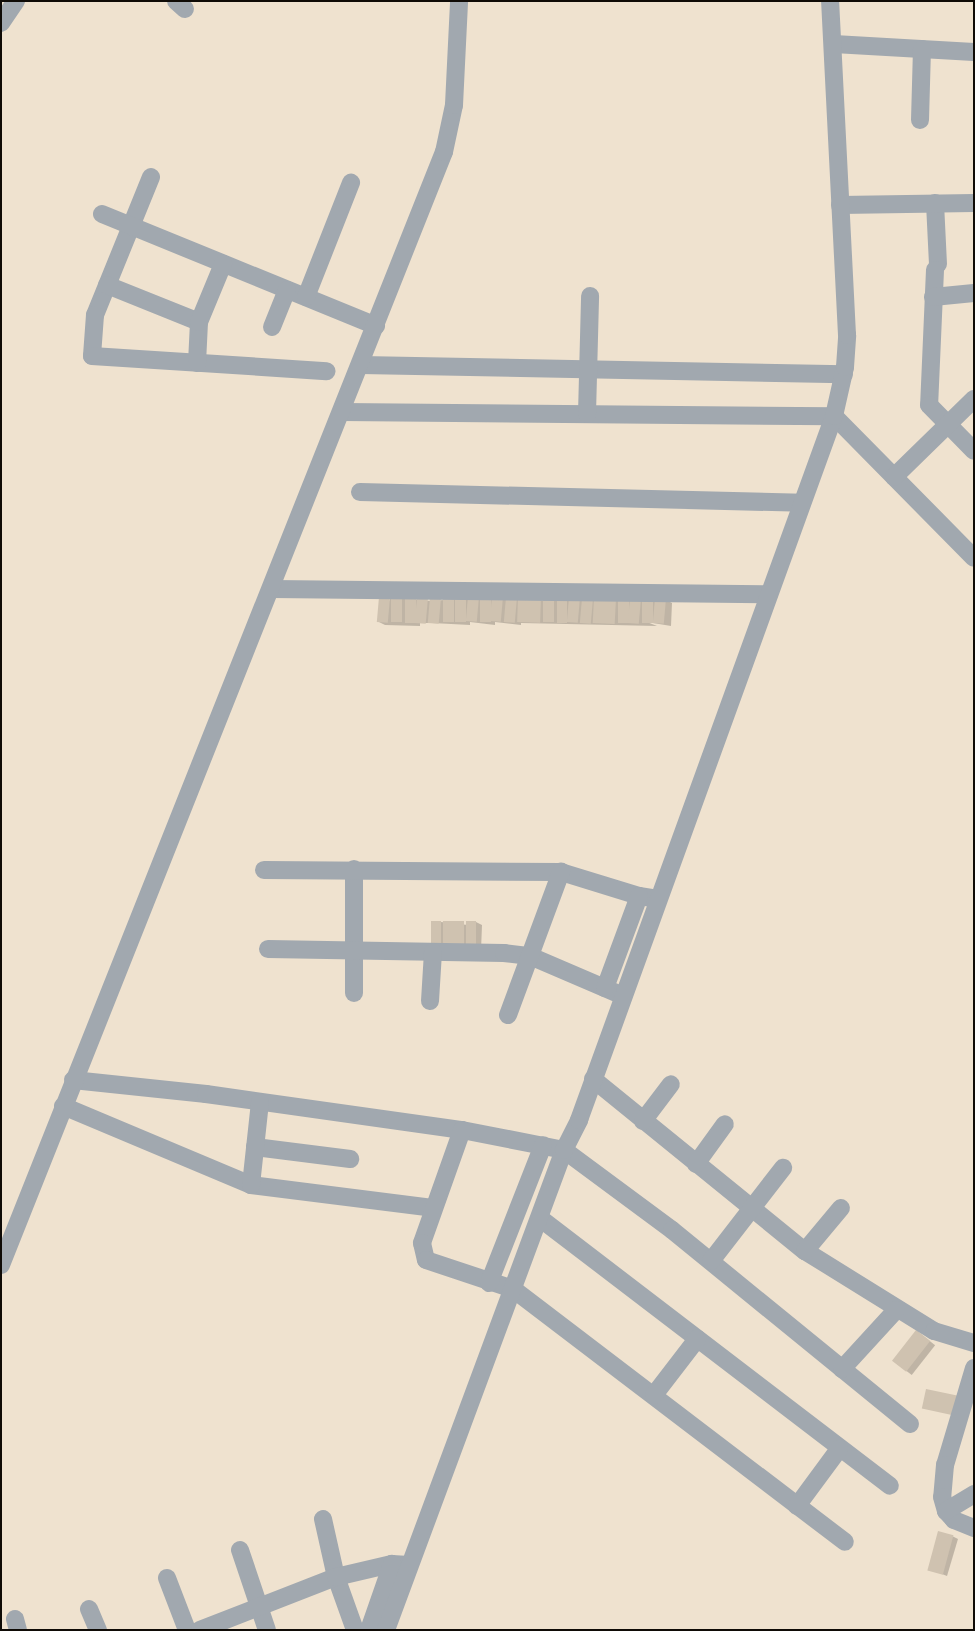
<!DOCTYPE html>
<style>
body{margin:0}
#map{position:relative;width:975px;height:1631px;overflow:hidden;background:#efe2cf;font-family:Overpass,sans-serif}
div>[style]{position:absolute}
.shadow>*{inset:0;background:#0003;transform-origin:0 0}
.building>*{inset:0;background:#cfc2b0;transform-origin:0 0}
.minor>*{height:18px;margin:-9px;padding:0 9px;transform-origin:9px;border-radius:9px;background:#a1a8af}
span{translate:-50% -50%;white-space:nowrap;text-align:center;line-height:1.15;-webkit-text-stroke:4px #efe2cf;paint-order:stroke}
.frame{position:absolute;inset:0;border:2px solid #0f0b06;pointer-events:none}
</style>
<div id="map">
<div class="shadow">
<div style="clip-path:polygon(402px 598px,431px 601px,469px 598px,558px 601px,666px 600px,672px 603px,671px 626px,647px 622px,657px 626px,521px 623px,521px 625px,495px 622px,495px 625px,470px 622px,470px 625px,432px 623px,420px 623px,420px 626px,385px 625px,379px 622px,390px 599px)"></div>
<div style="clip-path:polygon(441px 922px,468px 925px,476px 922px,482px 925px,481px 951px,438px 950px)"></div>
<div style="left:917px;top:1331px;width:23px;height:38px;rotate:38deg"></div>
<div style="clip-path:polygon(952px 1536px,958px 1539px,947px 1576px,929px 1569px)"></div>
</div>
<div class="building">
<div style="left:468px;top:596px;width:11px;height:25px;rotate:5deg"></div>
<div style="left:492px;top:596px;width:11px;height:25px;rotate:5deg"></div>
<div style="left:379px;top:597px;width:11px;height:25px;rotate:5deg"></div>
<div style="left:391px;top:597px;width:11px;height:25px"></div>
<div style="left:417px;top:597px;width:11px;height:26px;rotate:5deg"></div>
<div style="left:430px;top:597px;width:11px;height:26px;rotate:5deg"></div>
<div style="left:443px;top:597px;width:11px;height:25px"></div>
<div style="left:455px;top:597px;width:11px;height:25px"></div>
<div style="left:480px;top:597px;width:11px;height:25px"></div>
<div style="left:506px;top:597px;width:11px;height:25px;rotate:5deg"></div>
<div style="left:518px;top:597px;width:23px;height:25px;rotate:2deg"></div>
<div style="left:543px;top:597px;width:11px;height:25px"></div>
<div style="left:569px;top:597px;width:11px;height:25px;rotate:5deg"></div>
<div style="left:405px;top:598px;width:11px;height:25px"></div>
<div style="left:557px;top:598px;width:10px;height:25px"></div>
<div style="left:582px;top:598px;width:11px;height:25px;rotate:5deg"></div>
<div style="left:594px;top:598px;width:22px;height:25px;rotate:3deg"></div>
<div style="left:618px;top:598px;width:11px;height:25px"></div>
<div style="left:630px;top:598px;width:11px;height:25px;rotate:5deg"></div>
<div style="left:642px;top:598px;width:11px;height:25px"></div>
<div style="left:655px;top:598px;width:11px;height:25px;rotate:5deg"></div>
<div style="left:431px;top:921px;width:10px;height:26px"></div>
<div style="left:443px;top:921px;width:21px;height:27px"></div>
<div style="left:466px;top:921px;width:10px;height:27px"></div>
<div style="left:916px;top:1330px;width:18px;height:39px;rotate:38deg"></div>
<div style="left:926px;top:1389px;width:33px;height:20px;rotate:12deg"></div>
<div style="left:938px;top:1531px;width:16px;height:41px;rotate:15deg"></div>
</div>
<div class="minor">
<div style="left:176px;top:1px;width:12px;rotate:42deg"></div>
<div style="left:1px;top:23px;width:27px;rotate:-56deg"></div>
<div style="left:834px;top:44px;width:140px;rotate:3.3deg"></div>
<div style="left:920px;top:120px;width:71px;rotate:-88.4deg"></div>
<div style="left:151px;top:177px;width:149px;rotate:112.1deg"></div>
<div style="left:95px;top:315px;width:41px;rotate:94.2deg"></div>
<div style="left:92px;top:356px;width:235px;rotate:3.7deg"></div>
<div style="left:935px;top:203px;width:61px;rotate:87.2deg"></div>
<div style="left:840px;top:205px;width:134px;rotate:-0.9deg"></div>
<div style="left:102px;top:214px;width:296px;rotate:22.2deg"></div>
<div style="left:935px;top:270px;width:135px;rotate:92.5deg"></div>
<div style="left:929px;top:405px;width:64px;rotate:45.6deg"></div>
<div style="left:107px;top:285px;width:99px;rotate:21.9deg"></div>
<div style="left:306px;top:297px;width:123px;rotate:-68.5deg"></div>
<div style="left:933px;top:297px;width:41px;rotate:-5.6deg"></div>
<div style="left:272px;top:327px;width:40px;rotate:-68deg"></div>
<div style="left:197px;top:363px;width:41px;rotate:-87.2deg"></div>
<div style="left:199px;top:322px;width:63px;rotate:-67.5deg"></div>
<div style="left:361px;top:365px;width:483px;rotate:1.1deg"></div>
<div style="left:342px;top:412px;width:492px;rotate:0.5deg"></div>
<div style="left:834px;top:416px;width:199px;rotate:45.4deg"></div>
<div style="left:587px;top:414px;width:118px;rotate:-88.5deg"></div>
<div style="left:894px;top:477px;width:112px;rotate:-44.3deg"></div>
<div style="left:360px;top:492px;width:442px;rotate:1.4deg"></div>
<div style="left:272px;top:589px;width:497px;rotate:0.6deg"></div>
<div style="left:354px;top:869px;width:124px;rotate:90deg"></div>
<div style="left:264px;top:870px;width:297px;rotate:0.4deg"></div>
<div style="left:561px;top:872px;width:82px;rotate:17.1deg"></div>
<div style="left:639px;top:896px;width:19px;rotate:9deg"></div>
<div style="left:268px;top:949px;width:236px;rotate:1deg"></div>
<div style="left:504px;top:953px;width:26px;rotate:7deg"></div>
<div style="left:530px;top:956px;width:99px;rotate:23.2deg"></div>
<div style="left:605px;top:988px;width:98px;rotate:-69.7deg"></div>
<div style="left:430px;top:1001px;width:49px;rotate:-86.5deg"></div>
<div style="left:508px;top:1015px;width:153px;rotate:-69.7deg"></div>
<div style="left:593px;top:1079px;width:273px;rotate:39.1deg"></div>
<div style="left:805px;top:1251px;width:152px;rotate:31.8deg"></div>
<div style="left:934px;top:1331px;width:42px;rotate:16.7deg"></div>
<div style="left:73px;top:1080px;width:134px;rotate:6deg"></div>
<div style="left:206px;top:1094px;width:259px;rotate:8deg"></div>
<div style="left:462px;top:1130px;width:104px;rotate:11.1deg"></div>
<div style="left:564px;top:1150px;width:134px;rotate:36.5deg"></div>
<div style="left:672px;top:1230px;width:307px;rotate:39.2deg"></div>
<div style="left:63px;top:1106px;width:204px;rotate:22.8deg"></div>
<div style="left:251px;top:1185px;width:183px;rotate:7.2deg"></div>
<div style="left:643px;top:1121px;width:46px;rotate:-52.9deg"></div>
<div style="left:462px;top:1130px;width:120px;rotate:109.5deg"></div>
<div style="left:422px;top:1243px;width:17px;rotate:77deg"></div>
<div style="left:426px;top:1260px;width:92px;rotate:18.4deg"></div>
<div style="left:513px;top:1289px;width:417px;rotate:37.3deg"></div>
<div style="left:255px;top:1147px;width:96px;rotate:7.2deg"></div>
<div style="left:696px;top:1164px;width:49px;rotate:-54.1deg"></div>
<div style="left:251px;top:1185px;width:83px;rotate:-83.8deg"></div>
<div style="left:541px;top:1219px;width:439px;rotate:37.4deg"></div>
<div style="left:805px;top:1251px;width:56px;rotate:-50.1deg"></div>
<div style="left:711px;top:1261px;width:118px;rotate:-52.3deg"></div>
<div style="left:1px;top:1265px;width:1198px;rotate:-68.3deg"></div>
<div style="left:444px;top:152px;width:48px;rotate:-78deg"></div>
<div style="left:454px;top:105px;width:104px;rotate:-87.2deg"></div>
<div style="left:489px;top:1283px;width:148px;rotate:-68.6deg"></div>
<div style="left:974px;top:1368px;width:101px;rotate:106.6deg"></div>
<div style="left:945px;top:1465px;width:32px;rotate:95deg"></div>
<div style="left:942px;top:1497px;width:15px;rotate:74deg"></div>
<div style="left:946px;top:1511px;width:12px;rotate:48deg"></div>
<div style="left:954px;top:1520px;width:22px;rotate:22deg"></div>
<div style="left:842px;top:1369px;width:80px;rotate:-47.5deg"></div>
<div style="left:654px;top:1395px;width:71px;rotate:-52.5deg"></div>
<div style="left:797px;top:1506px;width:71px;rotate:-53.6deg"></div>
<div style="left:946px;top:1511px;width:33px;rotate:-31deg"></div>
<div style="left:323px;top:1519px;width:59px;rotate:77.4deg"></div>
<div style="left:336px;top:1577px;width:56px;rotate:70.3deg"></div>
<div style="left:240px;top:1550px;width:84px;rotate:71.4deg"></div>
<div style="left:167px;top:1578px;width:56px;rotate:69deg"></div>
<div style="left:89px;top:1609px;width:23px;rotate:67deg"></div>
<div style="left:15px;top:1619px;width:11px;rotate:75deg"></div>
<div style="left:200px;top:1630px;width:146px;rotate:-21.3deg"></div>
<div style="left:336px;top:1577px;width:57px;rotate:-13.1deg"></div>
<div style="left:392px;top:1564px;width:17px;rotate:3deg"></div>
<div style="left:369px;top:1630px;width:70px;rotate:-70.8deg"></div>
<div style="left:386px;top:1630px;width:512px;rotate:-69.65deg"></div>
<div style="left:564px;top:1150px;width:34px;rotate:-63deg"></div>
<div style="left:579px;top:1120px;width:749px;rotate:-70.09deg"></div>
<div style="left:834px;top:416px;width:50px;rotate:-77.3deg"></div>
<div style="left:845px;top:367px;width:32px;rotate:-86deg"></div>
<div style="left:847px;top:335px;width:334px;rotate:-92.9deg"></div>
</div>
<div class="frame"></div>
</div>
